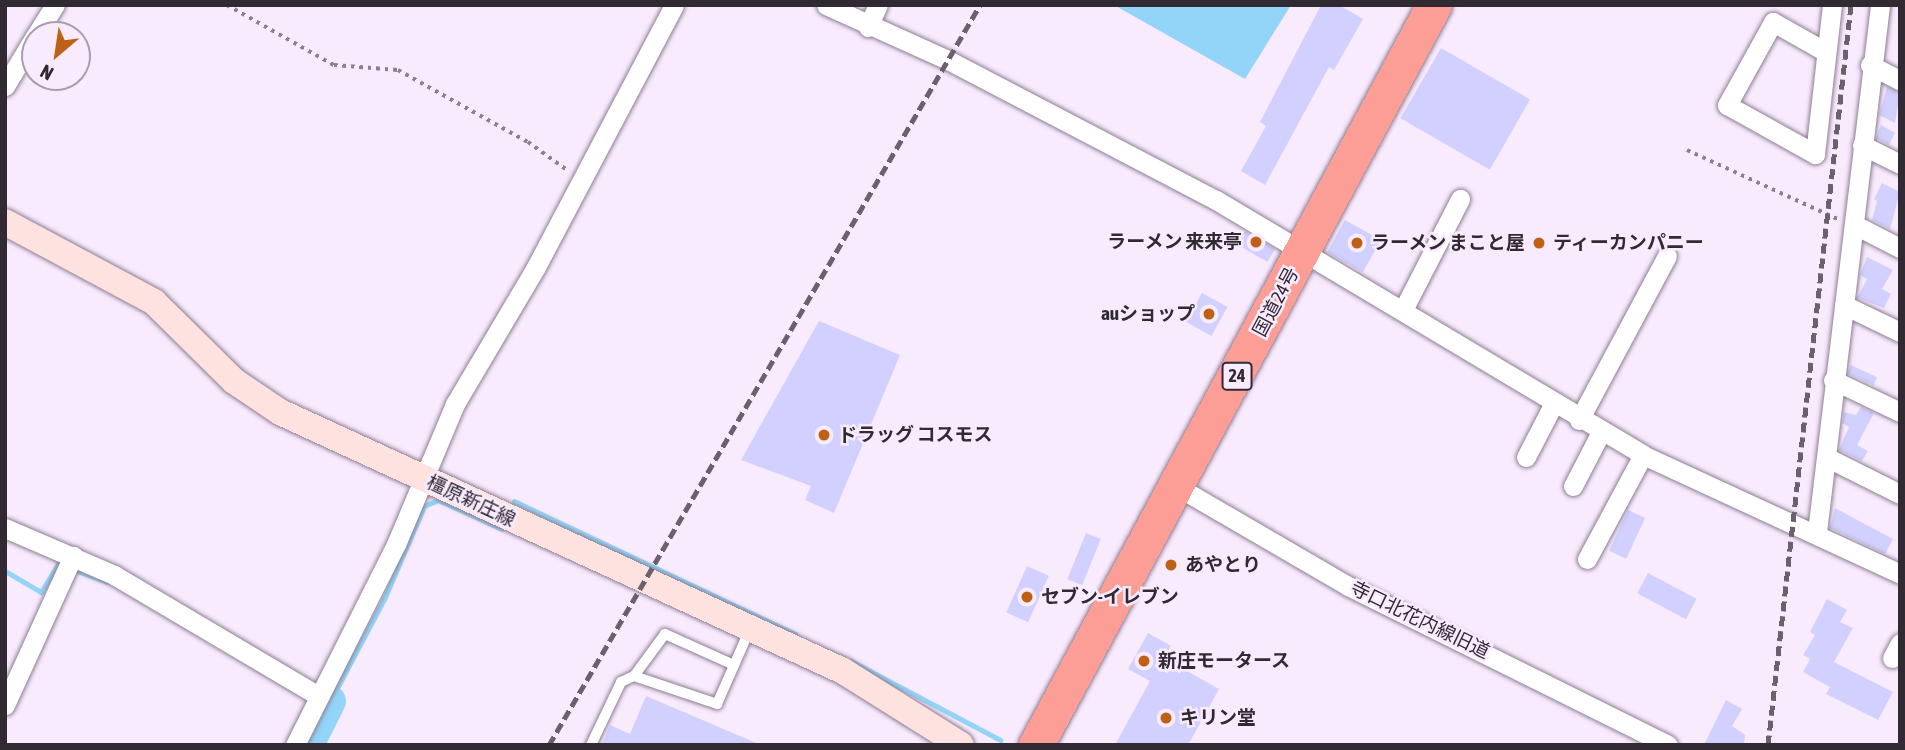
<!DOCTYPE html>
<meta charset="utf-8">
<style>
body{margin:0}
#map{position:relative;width:1905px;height:750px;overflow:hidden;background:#f9ebfe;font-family:"Asap Condensed","Noto Sans JP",sans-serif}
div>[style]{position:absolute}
.water>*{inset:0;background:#93d4f9}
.stream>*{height:5px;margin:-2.5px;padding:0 2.5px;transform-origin:2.5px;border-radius:2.5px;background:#93d4f9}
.river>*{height:32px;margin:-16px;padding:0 16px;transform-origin:16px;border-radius:16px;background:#93d4f9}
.building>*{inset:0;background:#d2d0fe;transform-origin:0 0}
.path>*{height:3.5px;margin-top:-1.75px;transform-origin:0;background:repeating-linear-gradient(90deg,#8b818e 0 3.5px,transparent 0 8.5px)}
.roads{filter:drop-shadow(0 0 2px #8d7d92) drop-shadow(0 0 2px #8d7d92)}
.lane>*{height:10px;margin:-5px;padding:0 5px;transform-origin:5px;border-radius:5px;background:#fff}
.street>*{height:19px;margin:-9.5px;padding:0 9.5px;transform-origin:9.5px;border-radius:9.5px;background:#fff}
.secondary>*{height:26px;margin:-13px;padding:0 13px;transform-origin:13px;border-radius:13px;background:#fee2e0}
.highway>*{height:35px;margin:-17.5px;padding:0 17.5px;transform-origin:17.5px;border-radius:17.5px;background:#fd9e96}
.rail>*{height:5px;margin-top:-2.5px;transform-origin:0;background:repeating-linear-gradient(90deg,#6a616d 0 10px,transparent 0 15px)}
.dots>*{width:19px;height:19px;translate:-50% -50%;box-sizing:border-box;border:4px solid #f9ebfe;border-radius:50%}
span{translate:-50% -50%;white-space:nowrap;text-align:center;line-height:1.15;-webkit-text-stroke:5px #f9ebfe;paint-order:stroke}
.shield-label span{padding:2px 5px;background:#f9ebfe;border:2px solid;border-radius:5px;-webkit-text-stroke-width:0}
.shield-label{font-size:18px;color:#312a33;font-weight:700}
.poi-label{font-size:19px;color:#312a33;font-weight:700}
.right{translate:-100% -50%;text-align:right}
.left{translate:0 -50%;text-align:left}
.street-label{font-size:19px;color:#312a33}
.frame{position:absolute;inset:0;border:7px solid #312a33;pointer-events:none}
.north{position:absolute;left:21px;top:21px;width:70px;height:70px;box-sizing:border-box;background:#f9ebfe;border:2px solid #a99ead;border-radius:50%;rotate:209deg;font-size:19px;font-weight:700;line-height:28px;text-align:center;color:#312a33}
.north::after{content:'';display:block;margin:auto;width:24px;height:32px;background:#bf6017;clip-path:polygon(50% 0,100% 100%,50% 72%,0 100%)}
</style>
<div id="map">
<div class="water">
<div style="clip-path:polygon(1114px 5px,1291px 5px,1245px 79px)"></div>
</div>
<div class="stream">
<div style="left:514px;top:501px;width:311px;rotate:25.3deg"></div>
<div style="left:5px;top:571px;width:42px;rotate:30.3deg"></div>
<div style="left:41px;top:592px;width:33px;rotate:-59deg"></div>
<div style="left:58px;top:564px;width:52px;rotate:20.2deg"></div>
<div style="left:851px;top:661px;width:169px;rotate:27.9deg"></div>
<div style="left:330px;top:701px;width:118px;rotate:-62.1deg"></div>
<div style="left:385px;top:597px;width:99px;rotate:-66.8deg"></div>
<div style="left:424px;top:506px;width:15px;rotate:-23deg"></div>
<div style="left:438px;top:500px;width:70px;rotate:24.4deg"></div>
</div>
<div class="river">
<div style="left:308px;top:745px;width:49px;rotate:-63.4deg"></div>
</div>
<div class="building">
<div style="clip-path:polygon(1321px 5px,1339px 5px,1363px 19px,1334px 70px,1329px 67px,1265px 185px,1241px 171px,1266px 126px,1260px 122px)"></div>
<div style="left:1441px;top:48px;width:103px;height:81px;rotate:30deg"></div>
<div style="clip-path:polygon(1887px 87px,1900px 92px,1895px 123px,1879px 115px)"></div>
<div style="clip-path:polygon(1881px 125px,1895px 133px,1889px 145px,1876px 138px)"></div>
<div style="clip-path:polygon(1882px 183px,1900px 192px,1890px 229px,1872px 220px,1877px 201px,1874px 199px)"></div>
<div style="left:1345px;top:220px;width:41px;height:37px;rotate:29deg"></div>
<div style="left:1242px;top:230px;width:38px;height:15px;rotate:30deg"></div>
<div style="clip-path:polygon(1867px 257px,1893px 270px,1882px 289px,1891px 294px,1884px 308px,1857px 298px,1867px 279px,1860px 275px)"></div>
<div style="left:1202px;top:293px;width:29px;height:33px;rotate:29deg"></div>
<div style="clip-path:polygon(819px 321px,900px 355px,834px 513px,805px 500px,811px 486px,741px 460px)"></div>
<div style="left:1851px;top:365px;width:29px;height:9px;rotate:25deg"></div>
<div style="clip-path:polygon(1861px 407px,1874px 413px,1857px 445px,1868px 451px,1862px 461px,1839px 450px,1849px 427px,1842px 423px,1844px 412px,1856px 415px)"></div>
<div style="clip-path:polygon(1835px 508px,1893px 539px,1885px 554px,1830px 528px)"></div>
<div style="left:1628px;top:510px;width:19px;height:45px;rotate:25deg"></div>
<div style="left:1086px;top:533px;width:16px;height:50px;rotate:22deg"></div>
<div style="left:1027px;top:566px;width:24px;height:51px;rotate:24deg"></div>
<div style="left:1648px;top:573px;width:55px;height:23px;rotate:28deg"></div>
<div style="clip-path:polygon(1827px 599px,1847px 610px,1840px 622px,1853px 628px,1834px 662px,1893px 692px,1878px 720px,1826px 694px,1830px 687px,1803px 672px,1810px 659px,1803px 655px,1815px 635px,1810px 632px)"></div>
<div style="clip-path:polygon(1148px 633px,1171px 646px,1164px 658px,1219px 689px,1188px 745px,1115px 745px,1150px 681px,1128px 669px)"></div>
<div style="clip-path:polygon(646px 696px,761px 745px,602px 745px,610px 725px,630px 734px)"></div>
<div style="clip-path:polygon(1726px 700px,1742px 709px,1732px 726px,1745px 735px,1744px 745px,1704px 745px)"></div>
</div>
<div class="path">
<div style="left:227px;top:5px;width:123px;rotate:29.3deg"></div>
<div style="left:334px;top:65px;width:64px;rotate:4.5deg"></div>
<div style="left:398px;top:70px;width:149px;rotate:29deg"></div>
<div style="left:528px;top:142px;width:48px;rotate:35.7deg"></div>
<div style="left:1687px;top:150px;width:166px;rotate:24.6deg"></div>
</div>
<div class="roads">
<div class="lane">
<div style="left:734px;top:665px;width:76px;rotate:-155.8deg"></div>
<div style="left:665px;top:634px;width:52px;rotate:126.4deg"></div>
<div style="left:634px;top:676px;width:88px;rotate:18.6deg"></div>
<div style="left:717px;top:704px;width:82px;rotate:-66.3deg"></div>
<div style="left:591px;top:745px;width:70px;rotate:-64.5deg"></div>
<div style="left:621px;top:682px;width:14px;rotate:-25deg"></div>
</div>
<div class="street">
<div style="left:826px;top:5px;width:134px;rotate:24.3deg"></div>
<div style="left:948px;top:60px;width:302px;rotate:27.6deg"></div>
<div style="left:1216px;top:200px;width:497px;rotate:30.8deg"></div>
<div style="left:1643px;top:455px;width:283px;rotate:24.8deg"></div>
<div style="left:868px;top:27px;width:24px;rotate:-66deg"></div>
<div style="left:36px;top:35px;width:36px;rotate:-58deg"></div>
<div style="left:1826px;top:52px;width:61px;rotate:-150.5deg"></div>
<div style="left:1773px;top:22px;width:95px;rotate:119deg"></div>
<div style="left:1727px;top:105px;width:101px;rotate:29.1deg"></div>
<div style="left:1815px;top:154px;width:150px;rotate:-83.5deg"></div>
<div style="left:1870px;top:65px;width:34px;rotate:27deg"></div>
<div style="left:5px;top:86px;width:58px;rotate:-59deg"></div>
<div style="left:1862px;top:145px;width:42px;rotate:26.6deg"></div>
<div style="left:1855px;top:225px;width:51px;rotate:27.1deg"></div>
<div style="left:1844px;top:305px;width:62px;rotate:25.7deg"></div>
<div style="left:1403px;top:310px;width:125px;rotate:-62.8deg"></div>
<div style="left:1833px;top:380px;width:74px;rotate:25.5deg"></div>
<div style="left:1579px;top:420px;width:186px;rotate:-61.8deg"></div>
<div style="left:1526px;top:457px;width:59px;rotate:-62.6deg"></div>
<div style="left:1828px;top:458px;width:80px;rotate:26.6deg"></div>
<div style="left:1573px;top:486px;width:61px;rotate:-62.6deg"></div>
<div style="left:1178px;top:487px;width:197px;rotate:30.2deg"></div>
<div style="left:1348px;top:586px;width:357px;rotate:26.4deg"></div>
<div style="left:5px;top:528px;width:119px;rotate:23.3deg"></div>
<div style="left:114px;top:575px;width:238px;rotate:30.6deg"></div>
<div style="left:1817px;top:532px;width:531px;rotate:-83.18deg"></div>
<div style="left:1587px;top:559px;width:118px;rotate:-61.7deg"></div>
<div style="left:1892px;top:658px;width:17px;rotate:-62deg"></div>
<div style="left:5px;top:705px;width:164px;rotate:-65.5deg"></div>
<div style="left:295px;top:745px;width:227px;rotate:-63.3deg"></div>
<div style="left:397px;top:542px;width:150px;rotate:-67.2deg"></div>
<div style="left:455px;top:404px;width:159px;rotate:-59.4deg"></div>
<div style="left:536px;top:267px;width:296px;rotate:-62.2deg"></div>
</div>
<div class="secondary">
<div style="left:5px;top:222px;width:169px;rotate:28.2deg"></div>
<div style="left:154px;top:302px;width:112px;rotate:44.6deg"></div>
<div style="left:234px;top:381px;width:55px;rotate:34deg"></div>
<div style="left:280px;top:412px;width:620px;rotate:24.7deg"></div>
<div style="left:843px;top:671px;width:139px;rotate:32.1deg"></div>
</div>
<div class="highway">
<div style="left:1036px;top:745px;width:840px;rotate:-61.73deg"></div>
</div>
</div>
<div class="rail">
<div style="left:549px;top:745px;width:856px;rotate:-59.78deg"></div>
<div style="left:1768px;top:745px;width:745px;rotate:-83.6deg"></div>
</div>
<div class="dots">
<div style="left:1256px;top:242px;background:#bf6017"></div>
<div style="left:1357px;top:243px;background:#bf6017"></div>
<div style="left:1539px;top:243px;background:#bf6017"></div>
<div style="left:1209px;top:314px;background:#bf6017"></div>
<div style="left:824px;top:435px;background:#bf6017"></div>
<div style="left:1171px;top:565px;background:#bf6017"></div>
<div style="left:1027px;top:597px;background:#bf6017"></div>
<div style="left:1144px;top:661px;background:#bf6017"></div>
<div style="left:1166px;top:718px;background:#bf6017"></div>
</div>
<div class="shield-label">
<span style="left:1237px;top:376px">24</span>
</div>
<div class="poi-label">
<span class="right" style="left:1242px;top:242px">ラーメン 来来亭</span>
<span class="left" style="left:1371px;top:243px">ラーメン まこと屋</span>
<span class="left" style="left:1553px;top:243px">ティーカンパニー</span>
<span class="right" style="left:1195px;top:314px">auショップ</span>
<span class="left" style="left:838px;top:435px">ドラッグ コスモス</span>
<span class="left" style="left:1185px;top:565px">あやとり</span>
<span class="left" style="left:1041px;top:597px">セブン-イレブン</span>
<span class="left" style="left:1158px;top:661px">新庄モータース</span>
<span class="left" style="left:1180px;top:718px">キリン堂</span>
</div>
<div class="street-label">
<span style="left:1276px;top:302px;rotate:-62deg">国道24号</span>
<span style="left:471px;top:501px;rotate:25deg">橿原新庄線</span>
<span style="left:1420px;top:620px;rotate:26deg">寺口北花内線旧道</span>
</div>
<div class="frame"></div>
<div class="north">N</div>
</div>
